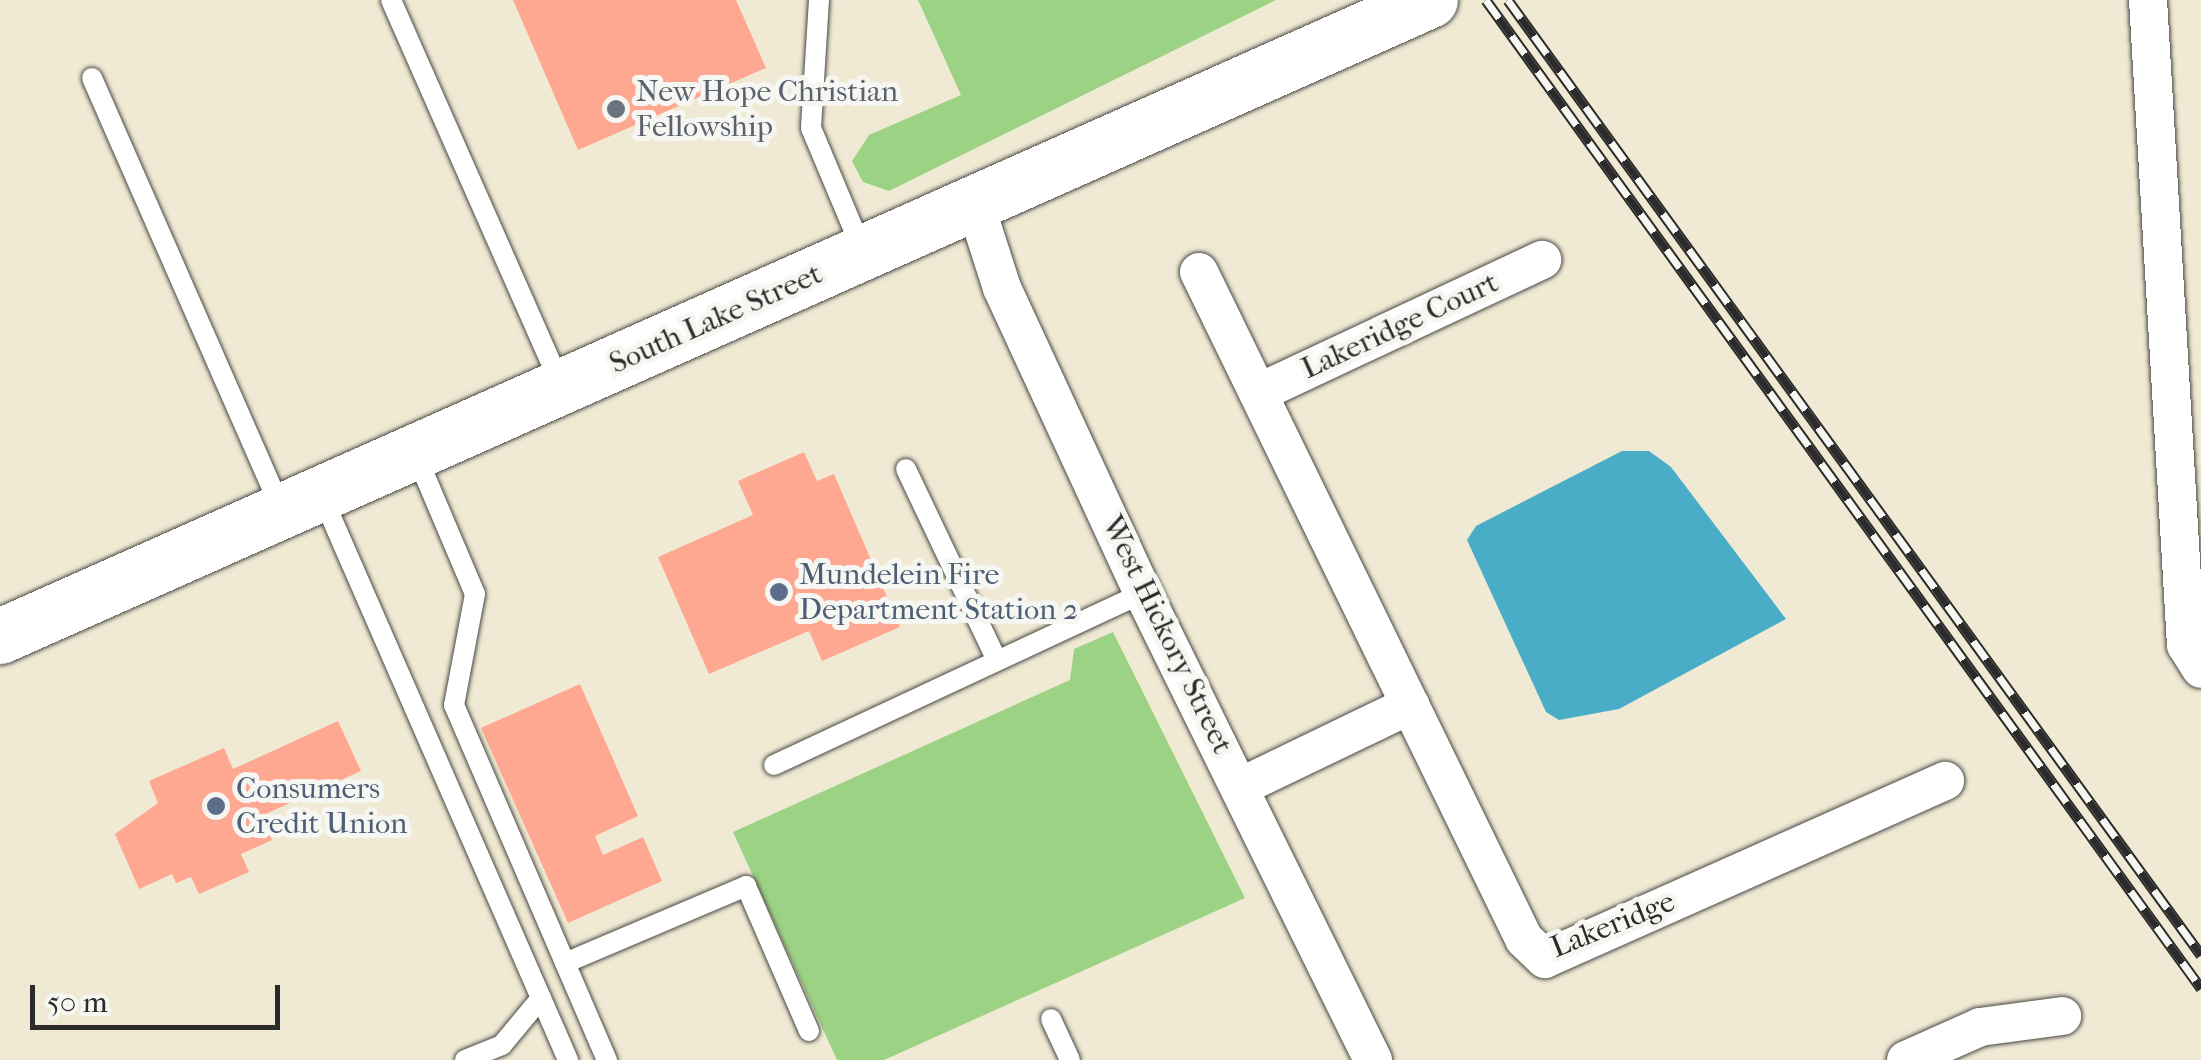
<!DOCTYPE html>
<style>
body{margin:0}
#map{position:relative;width:2201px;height:1060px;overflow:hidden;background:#f0ead4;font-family:"IM FELL French Canon",serif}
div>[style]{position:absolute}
.green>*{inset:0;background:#9cd283}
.water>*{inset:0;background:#49adc8}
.building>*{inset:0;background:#fea891}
.roads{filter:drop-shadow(0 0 2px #494844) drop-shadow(0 0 2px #494844)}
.lane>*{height:20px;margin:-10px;padding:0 10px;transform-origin:10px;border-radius:10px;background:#fff}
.street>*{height:38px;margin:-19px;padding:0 19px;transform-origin:19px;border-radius:19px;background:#fff}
.primary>*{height:55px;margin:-27.5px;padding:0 27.5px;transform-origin:27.5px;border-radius:27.5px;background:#fff}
.rail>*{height:11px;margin-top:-5.5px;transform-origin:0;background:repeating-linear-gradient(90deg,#f6f6f2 0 22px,#2b2b2b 0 44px);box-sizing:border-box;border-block:2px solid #2b2b2b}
.dots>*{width:28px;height:28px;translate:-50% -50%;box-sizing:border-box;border:5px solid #f6f6f2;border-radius:50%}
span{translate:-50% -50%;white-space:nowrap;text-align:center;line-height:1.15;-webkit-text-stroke:10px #f6f6f2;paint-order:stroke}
.worship-label{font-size:30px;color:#5b616d}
.left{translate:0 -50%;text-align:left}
.street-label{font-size:30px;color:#2b2b2b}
.service-label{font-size:30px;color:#4e5e75}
.scale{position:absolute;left:30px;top:985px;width:250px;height:45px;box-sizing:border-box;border:5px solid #2b2b2b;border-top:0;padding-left:12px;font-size:30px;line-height:35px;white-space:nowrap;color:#2b2b2b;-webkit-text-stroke:8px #f6f6f2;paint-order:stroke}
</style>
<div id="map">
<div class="green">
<div style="clip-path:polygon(918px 0,1276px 0,889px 191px,863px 182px,852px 161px,869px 135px,961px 95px)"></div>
<div style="clip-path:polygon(1113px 632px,1245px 898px,884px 1060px,837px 1060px,733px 832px,1070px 680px,1074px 649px)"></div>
</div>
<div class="water">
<div style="clip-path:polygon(1622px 451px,1649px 451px,1671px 467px,1786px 619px,1619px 709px,1559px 720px,1546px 712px,1467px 540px,1476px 526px)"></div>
</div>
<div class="building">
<div style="clip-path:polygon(513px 0,736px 0,766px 68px,578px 150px)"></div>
<div style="clip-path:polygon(804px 452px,817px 481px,834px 474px,900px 627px,822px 661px,809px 631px,709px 674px,658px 557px,753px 515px,738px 481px)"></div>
<div style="clip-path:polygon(580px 684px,638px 816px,595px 836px,603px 855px,643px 837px,662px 881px,568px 923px,481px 728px)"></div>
<div style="clip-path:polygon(338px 721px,361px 771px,261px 816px,272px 840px,241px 854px,249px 872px,199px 894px,191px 877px,176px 883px,172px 874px,139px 889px,115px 834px,158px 803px,149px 781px,224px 748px,233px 769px)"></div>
</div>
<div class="roads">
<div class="lane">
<div style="left:391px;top:0;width:422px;rotate:66.2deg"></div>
<div style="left:819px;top:0;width:128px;rotate:93.6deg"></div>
<div style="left:811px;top:128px;width:134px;rotate:67.2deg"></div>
<div style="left:92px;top:78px;width:471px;rotate:66.3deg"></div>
<div style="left:416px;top:455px;width:151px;rotate:67deg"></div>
<div style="left:475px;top:594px;width:113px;rotate:100.7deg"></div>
<div style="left:454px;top:705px;width:387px;rotate:66.7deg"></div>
<div style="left:906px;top:469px;width:212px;rotate:64.6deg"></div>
<div style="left:321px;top:494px;width:618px;rotate:66.42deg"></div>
<div style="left:774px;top:765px;width:407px;rotate:-25deg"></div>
<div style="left:565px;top:963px;width:197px;rotate:-23deg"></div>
<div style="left:746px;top:886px;width:158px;rotate:66.5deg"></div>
<div style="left:1051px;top:1019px;width:45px;rotate:65.1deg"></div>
<div style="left:465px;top:1060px;width:40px;rotate:-22deg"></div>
<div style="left:502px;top:1045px;width:61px;rotate:-50.3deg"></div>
</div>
<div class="street">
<div style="left:2148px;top:0;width:646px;rotate:86.63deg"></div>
<div style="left:2186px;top:645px;width:28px;rotate:58deg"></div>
<div style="left:975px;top:204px;width:88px;rotate:72.2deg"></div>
<div style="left:1002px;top:288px;width:336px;rotate:65.2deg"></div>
<div style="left:1143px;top:593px;width:521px;rotate:63.78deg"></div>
<div style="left:1199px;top:272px;width:742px;rotate:64.02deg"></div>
<div style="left:1524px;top:939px;width:29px;rotate:44deg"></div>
<div style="left:1545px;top:959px;width:438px;rotate:-24deg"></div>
<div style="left:1258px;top:393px;width:314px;rotate:-25.1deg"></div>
<div style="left:1242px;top:786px;width:187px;rotate:-25.7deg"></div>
<div style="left:1906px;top:1060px;width:81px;rotate:-24deg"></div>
<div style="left:1980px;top:1027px;width:83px;rotate:-7.6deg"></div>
</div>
<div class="primary">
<div style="left:0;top:636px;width:1565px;rotate:-23.98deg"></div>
</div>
</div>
<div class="rail">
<div style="left:1486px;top:0;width:1220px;rotate:54.11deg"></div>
<div style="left:1508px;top:0;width:1180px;rotate:54.03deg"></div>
</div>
<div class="dots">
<div style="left:616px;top:109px;background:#6b7280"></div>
<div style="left:779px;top:592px;background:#5c6f8a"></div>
<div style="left:216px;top:806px;background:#5c6f8a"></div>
</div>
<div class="worship-label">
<span class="left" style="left:636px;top:109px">New Hope Christian<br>Fellowship</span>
</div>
<div class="street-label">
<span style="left:716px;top:319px;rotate:-24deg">South Lake Street</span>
<span style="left:1400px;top:326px;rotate:-25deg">Lakeridge Court</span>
<span style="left:1167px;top:635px;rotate:64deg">West Hickory Street</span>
<span style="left:1613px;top:925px;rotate:-22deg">Lakeridge</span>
</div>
<div class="service-label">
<span class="left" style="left:799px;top:592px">Mundelein Fire<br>Department Station 2</span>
<span class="left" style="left:236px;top:806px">Consumers<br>Credit Union</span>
</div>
<div class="scale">50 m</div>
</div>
